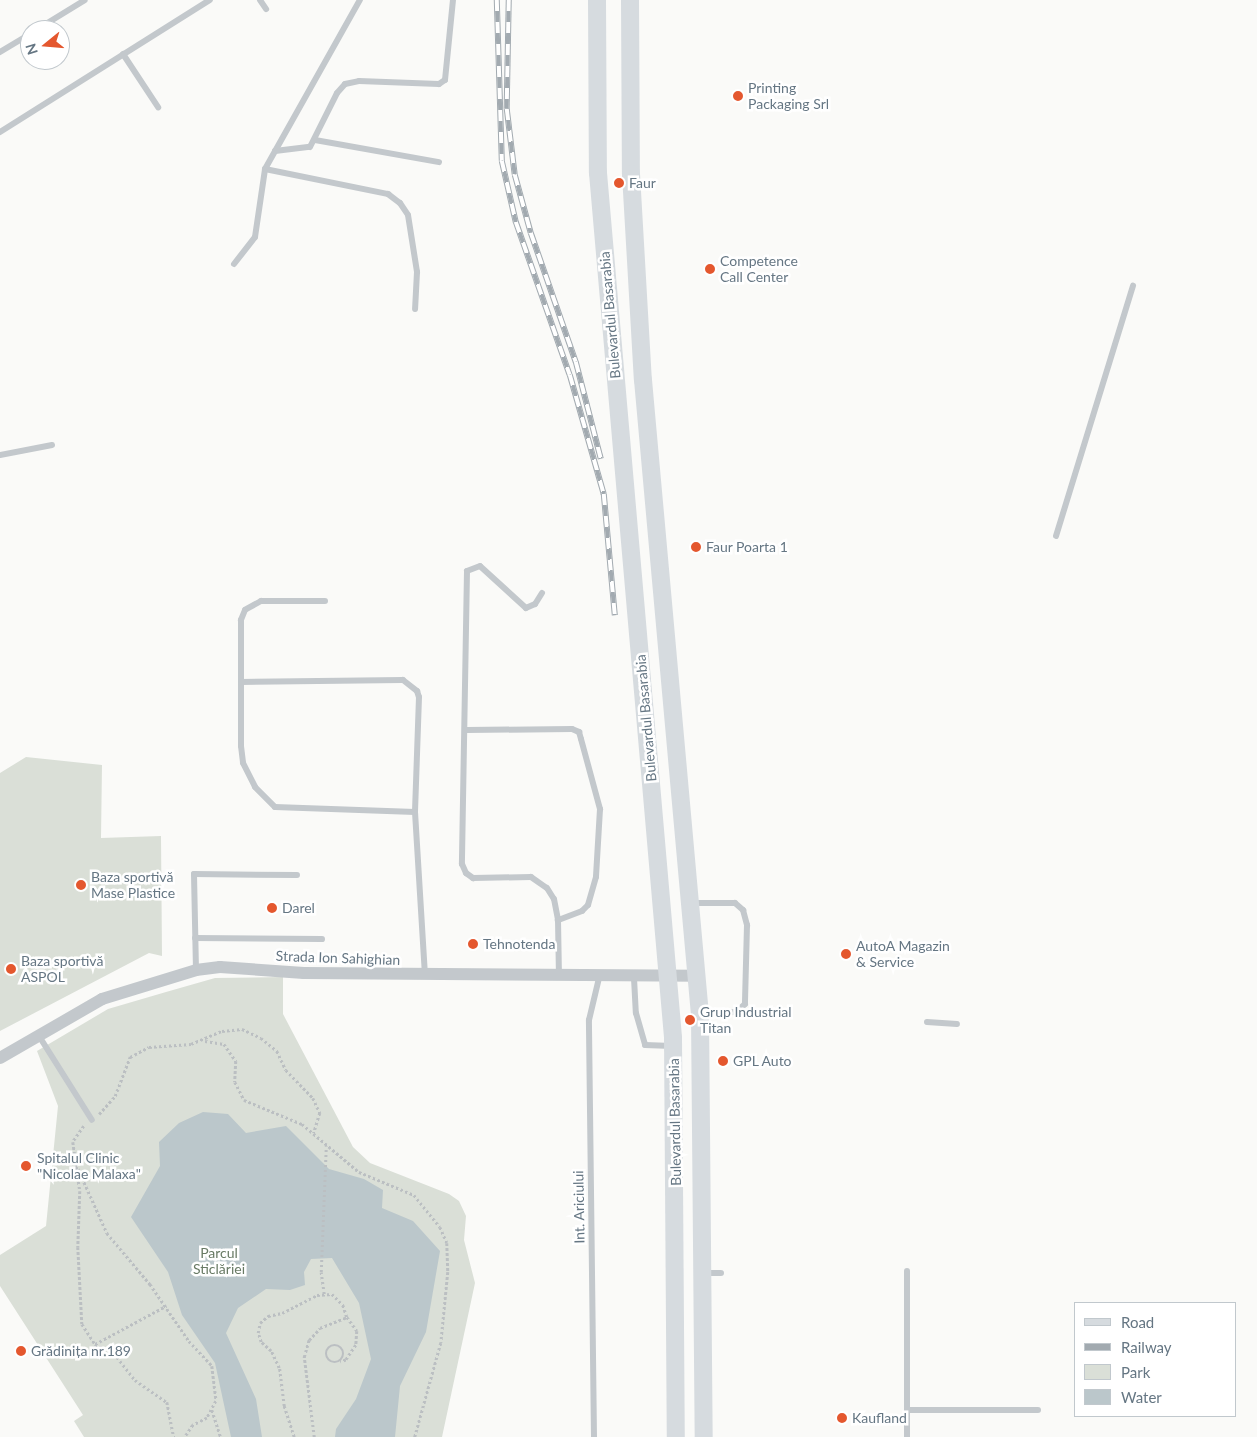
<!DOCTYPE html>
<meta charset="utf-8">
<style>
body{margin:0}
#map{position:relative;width:1257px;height:1437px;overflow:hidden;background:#fafaf8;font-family:Lato,sans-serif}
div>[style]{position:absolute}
.green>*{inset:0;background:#dadfd7}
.water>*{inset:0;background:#bbc7cb}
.path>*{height:2.5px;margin-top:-1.25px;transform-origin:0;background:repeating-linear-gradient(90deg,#bbbfc2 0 2.5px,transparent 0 5px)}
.path>.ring{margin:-1.25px;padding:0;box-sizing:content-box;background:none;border:2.5px solid #bbbfc2;border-radius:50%}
.service>*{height:6px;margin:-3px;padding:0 3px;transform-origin:3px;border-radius:3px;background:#c3c8cc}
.minor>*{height:12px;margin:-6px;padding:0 6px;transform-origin:6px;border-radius:6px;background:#c3c8cc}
.secondary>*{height:18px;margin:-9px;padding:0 9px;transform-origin:9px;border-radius:9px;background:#d6dbdf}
.rail>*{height:5.5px;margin-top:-2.75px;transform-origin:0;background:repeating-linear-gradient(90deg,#fff 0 11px,#a2aab0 0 22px);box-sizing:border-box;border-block:1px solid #a2aab0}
.dots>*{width:14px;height:14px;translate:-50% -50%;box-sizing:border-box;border:2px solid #fff;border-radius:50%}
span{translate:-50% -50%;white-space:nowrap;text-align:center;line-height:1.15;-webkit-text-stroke:5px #fff;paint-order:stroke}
.poi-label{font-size:14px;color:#657683}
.left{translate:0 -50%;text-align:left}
.street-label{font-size:14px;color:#657683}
.park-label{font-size:14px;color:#687a64}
.legend{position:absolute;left:1074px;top:1302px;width:162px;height:115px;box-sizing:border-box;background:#fff;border:1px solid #c1c8cd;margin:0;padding:6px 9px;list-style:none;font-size:15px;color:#657683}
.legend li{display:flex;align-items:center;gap:10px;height:25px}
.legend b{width:25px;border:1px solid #c1c8cd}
.north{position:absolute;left:20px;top:20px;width:50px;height:50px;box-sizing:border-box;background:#fff;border:1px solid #c1c8cd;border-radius:50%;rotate:253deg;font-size:14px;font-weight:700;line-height:20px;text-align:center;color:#657683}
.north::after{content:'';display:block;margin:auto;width:18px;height:22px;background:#e4572e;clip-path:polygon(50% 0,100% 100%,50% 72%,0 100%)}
</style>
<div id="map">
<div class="green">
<div style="clip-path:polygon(26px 757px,102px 765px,101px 838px,161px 836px,162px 956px,149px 953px,0 1031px,0 773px)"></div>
<div style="clip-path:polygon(283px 977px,283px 1014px,353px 1147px,370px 1163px,449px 1194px,459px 1201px,466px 1216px,464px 1240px,475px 1283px,442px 1437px,84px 1437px,74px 1421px,83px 1415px,0 1286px,0 1255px,46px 1226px,58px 1106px,37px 1051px,108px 1009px,166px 992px,215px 978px)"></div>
</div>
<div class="water">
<div style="clip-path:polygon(203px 1112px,228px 1114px,246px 1133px,286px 1126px,329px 1169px,364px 1179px,383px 1190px,382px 1208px,413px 1221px,440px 1251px,426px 1332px,400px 1386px,395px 1437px,335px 1437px,336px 1429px,356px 1399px,371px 1359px,359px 1303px,332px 1258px,311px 1259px,304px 1272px,305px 1285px,290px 1290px,266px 1289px,238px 1308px,226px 1333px,256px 1399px,262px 1437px,231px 1437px,215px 1363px,182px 1315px,168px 1272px,131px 1217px,160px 1166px,159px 1142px,179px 1123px)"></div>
</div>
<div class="path">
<div style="left:205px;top:1041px;width:19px;rotate:9deg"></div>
<div style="left:224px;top:1044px;width:21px;rotate:55deg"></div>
<div style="left:236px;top:1061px;width:21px;rotate:93deg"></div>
<div style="left:235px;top:1082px;width:20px;rotate:63deg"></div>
<div style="left:244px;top:1100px;width:63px;rotate:22.5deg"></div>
<div style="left:302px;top:1124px;width:75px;rotate:40.1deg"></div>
<div style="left:359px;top:1172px;width:60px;rotate:22.7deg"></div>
<div style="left:414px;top:1195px;width:41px;rotate:50.9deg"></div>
<div style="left:440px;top:1227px;width:17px;rotate:66deg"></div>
<div style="left:447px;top:1243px;width:29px;rotate:88deg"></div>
<div style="left:448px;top:1272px;width:71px;rotate:95.6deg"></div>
<div style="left:441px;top:1343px;width:98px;rotate:105.5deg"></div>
<div style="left:99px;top:1114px;width:24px;rotate:-48deg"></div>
<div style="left:115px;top:1096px;width:42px;rotate:-69deg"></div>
<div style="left:130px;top:1057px;width:21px;rotate:-28deg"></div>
<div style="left:149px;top:1047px;width:42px;rotate:-4.1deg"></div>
<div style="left:191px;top:1044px;width:34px;rotate:-23deg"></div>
<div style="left:222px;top:1031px;width:20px;rotate:-6deg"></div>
<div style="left:242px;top:1029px;width:21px;rotate:25deg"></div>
<div style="left:261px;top:1038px;width:21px;rotate:39deg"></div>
<div style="left:277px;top:1051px;width:21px;rotate:65deg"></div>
<div style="left:286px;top:1070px;width:39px;rotate:46deg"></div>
<div style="left:313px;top:1098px;width:17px;rotate:65deg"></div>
<div style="left:320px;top:1113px;width:21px;rotate:107deg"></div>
<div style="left:84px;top:1126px;width:19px;rotate:125deg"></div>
<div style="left:73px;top:1142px;width:49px;rotate:81.9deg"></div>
<div style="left:80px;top:1191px;width:56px;rotate:92deg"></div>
<div style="left:78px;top:1247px;width:77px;rotate:87deg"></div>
<div style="left:82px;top:1324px;width:24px;rotate:57deg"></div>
<div style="left:95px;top:1344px;width:26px;rotate:31deg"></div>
<div style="left:117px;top:1357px;width:29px;rotate:52deg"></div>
<div style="left:135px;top:1380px;width:39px;rotate:35deg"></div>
<div style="left:167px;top:1402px;width:36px;rotate:79deg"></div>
<div style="left:76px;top:1164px;width:76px;rotate:65.8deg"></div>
<div style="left:107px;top:1233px;width:67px;rotate:49.9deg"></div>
<div style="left:150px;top:1284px;width:69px;rotate:55.6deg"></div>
<div style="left:189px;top:1341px;width:34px;rotate:47deg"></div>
<div style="left:212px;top:1366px;width:35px;rotate:83deg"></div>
<div style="left:216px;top:1401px;width:19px;rotate:118deg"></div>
<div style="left:207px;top:1418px;width:16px;rotate:153deg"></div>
<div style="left:193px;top:1425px;width:14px;rotate:124deg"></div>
<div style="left:324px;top:1294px;width:22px;rotate:-98deg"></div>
<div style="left:321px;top:1272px;width:126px;rotate:-87.7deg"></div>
<div style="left:95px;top:1344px;width:81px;rotate:-28.2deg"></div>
<div class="ring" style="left:326px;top:1345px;width:15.5px;height:15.5px"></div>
<div style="left:212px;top:1410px;width:28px;rotate:72deg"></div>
<div style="left:294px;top:1437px;width:33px;rotate:-108deg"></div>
<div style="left:284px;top:1406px;width:38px;rotate:-97deg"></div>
<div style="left:279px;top:1368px;width:19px;rotate:-115deg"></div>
<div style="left:271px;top:1351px;width:13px;rotate:-138deg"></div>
<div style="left:261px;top:1342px;width:9px;rotate:-108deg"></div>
<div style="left:258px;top:1333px;width:10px;rotate:-79deg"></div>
<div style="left:260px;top:1323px;width:11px;rotate:-41deg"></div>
<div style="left:268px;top:1316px;width:14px;rotate:-12deg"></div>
<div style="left:282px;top:1313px;width:39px;rotate:-27deg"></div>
<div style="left:317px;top:1295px;width:15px;rotate:-4deg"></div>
<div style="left:332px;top:1294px;width:16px;rotate:45deg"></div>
<div style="left:343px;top:1305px;width:13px;rotate:72deg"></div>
<div style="left:314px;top:1437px;width:81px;rotate:-97.1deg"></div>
<div style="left:304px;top:1357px;width:18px;rotate:-74deg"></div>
<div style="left:309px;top:1340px;width:16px;rotate:-47deg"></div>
<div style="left:320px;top:1328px;width:29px;rotate:-22deg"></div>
<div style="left:347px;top:1317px;width:17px;rotate:54deg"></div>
<div style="left:357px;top:1331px;width:14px;rotate:94deg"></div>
<div style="left:356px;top:1345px;width:18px;rotate:124deg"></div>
<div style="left:346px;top:1360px;width:6px;rotate:162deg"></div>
</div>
<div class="service">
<div style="left:260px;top:0;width:11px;rotate:56deg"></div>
<div style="left:36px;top:30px;width:57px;rotate:-31.5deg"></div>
<div style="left:0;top:52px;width:35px;rotate:-31deg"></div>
<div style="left:123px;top:54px;width:64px;rotate:56.6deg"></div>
<div style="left:0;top:132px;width:248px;rotate:-32.2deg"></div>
<div style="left:315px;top:140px;width:126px;rotate:10.1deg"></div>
<div style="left:275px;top:151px;width:35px;rotate:-7deg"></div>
<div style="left:310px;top:147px;width:60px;rotate:-63.4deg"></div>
<div style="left:337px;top:93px;width:12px;rotate:-48deg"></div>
<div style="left:345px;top:84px;width:14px;rotate:-12deg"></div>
<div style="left:359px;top:81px;width:80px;rotate:2.1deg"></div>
<div style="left:439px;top:84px;width:7px;rotate:-34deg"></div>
<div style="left:445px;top:80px;width:80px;rotate:-84.3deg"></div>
<div style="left:265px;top:169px;width:126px;rotate:11.5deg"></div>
<div style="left:388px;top:194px;width:15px;rotate:37deg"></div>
<div style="left:400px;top:203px;width:14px;rotate:56deg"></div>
<div style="left:408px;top:215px;width:58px;rotate:81deg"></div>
<div style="left:417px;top:272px;width:37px;rotate:93deg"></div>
<div style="left:234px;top:264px;width:34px;rotate:-52deg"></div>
<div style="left:255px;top:237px;width:69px;rotate:-81.6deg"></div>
<div style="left:265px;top:169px;width:194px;rotate:-60.7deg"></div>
<div style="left:0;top:455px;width:53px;rotate:-10.9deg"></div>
<div style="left:1056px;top:536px;width:262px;rotate:-72.9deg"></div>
<div style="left:542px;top:593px;width:13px;rotate:122deg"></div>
<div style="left:535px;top:604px;width:10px;rotate:156deg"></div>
<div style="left:526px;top:608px;width:62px;rotate:-137.6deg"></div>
<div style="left:480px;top:566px;width:14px;rotate:159deg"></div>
<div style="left:467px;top:571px;width:293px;rotate:91deg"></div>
<div style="left:462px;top:864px;width:10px;rotate:66deg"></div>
<div style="left:466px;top:873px;width:9px;rotate:36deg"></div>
<div style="left:473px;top:878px;width:58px;rotate:-1deg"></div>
<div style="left:531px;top:877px;width:19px;rotate:35deg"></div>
<div style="left:547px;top:888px;width:13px;rotate:58deg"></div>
<div style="left:554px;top:899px;width:21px;rotate:79deg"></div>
<div style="left:325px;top:601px;width:64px;rotate:180deg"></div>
<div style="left:261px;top:601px;width:18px;rotate:151deg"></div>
<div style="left:245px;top:610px;width:11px;rotate:112deg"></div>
<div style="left:241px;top:620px;width:126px;rotate:90deg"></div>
<div style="left:241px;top:746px;width:17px;rotate:83deg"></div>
<div style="left:243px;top:763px;width:27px;rotate:63deg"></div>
<div style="left:255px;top:787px;width:28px;rotate:45deg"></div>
<div style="left:275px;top:807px;width:140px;rotate:2deg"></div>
<div style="left:241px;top:682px;width:162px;rotate:-0.7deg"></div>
<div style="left:403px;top:680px;width:18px;rotate:38deg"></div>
<div style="left:417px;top:691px;width:6px;rotate:72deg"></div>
<div style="left:419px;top:697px;width:115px;rotate:92deg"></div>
<div style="left:415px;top:812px;width:162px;rotate:86.5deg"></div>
<div style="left:467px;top:730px;width:105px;rotate:-0.5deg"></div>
<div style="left:572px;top:729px;width:8px;rotate:23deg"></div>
<div style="left:579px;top:732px;width:7px;rotate:74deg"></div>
<div style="left:581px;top:739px;width:73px;rotate:74.8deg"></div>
<div style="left:600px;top:809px;width:68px;rotate:93.4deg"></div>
<div style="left:596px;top:877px;width:29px;rotate:106deg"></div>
<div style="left:588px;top:905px;width:8px;rotate:135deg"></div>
<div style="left:582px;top:911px;width:26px;rotate:159deg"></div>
<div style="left:558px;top:920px;width:56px;rotate:89deg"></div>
<div style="left:690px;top:903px;width:45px"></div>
<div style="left:735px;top:903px;width:11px;rotate:41deg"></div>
<div style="left:743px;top:910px;width:16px;rotate:75deg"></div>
<div style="left:747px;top:925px;width:79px;rotate:91.5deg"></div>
<div style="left:745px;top:1004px;width:12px;rotate:138deg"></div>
<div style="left:736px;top:1012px;width:35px;rotate:177deg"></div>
<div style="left:195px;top:938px;width:127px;rotate:0.5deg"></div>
<div style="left:196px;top:970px;width:96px;rotate:-91.2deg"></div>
<div style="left:194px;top:874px;width:103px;rotate:0.6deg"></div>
<div style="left:634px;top:978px;width:35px;rotate:87deg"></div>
<div style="left:636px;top:1013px;width:33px;rotate:74deg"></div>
<div style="left:645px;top:1045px;width:27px;rotate:2deg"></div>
<div style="left:927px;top:1022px;width:30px;rotate:4deg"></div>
<div style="left:39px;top:1036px;width:99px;rotate:57.8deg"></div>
<div style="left:704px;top:1273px;width:17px"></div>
<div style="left:907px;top:1410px;width:131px"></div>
<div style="left:594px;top:1437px;width:417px;rotate:-90.7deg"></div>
<div style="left:589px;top:1020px;width:43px;rotate:-76.6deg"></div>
<div style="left:907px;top:1437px;width:166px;rotate:-90deg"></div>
</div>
<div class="minor">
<div style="left:0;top:1058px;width:118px;rotate:-30deg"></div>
<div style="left:102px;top:999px;width:98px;rotate:-17.1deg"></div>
<div style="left:196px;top:970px;width:24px;rotate:-7deg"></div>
<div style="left:220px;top:967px;width:84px;rotate:4.1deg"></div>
<div style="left:304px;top:973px;width:392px;rotate:0.4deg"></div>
</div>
<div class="secondary">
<div style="left:597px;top:0;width:173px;rotate:89.7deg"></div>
<div style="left:598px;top:173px;width:868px;rotate:85.04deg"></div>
<div style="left:673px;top:1038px;width:399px;rotate:89.6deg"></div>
<div style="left:630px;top:0;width:174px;rotate:89.7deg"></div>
<div style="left:631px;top:174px;width:206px;rotate:86.7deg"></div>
<div style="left:643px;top:380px;width:638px;rotate:84.87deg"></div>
<div style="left:700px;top:1015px;width:422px;rotate:89.5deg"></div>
</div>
<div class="rail">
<div style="left:497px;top:0;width:161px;rotate:88.2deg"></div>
<div style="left:502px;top:161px;width:63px;rotate:77.1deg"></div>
<div style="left:516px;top:222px;width:162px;rotate:70.6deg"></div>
<div style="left:570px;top:375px;width:124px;rotate:74.1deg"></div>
<div style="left:604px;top:494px;width:122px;rotate:84.8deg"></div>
<div style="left:509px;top:0;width:109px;rotate:91.1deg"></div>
<div style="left:507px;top:109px;width:66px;rotate:83.1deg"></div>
<div style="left:515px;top:175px;width:60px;rotate:74.6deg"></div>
<div style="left:531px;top:233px;width:137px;rotate:70.8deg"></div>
<div style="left:576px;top:362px;width:100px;rotate:75.5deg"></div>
</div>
<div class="dots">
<div style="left:738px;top:96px;background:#e4572e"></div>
<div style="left:619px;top:183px;background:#e4572e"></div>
<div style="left:710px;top:269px;background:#e4572e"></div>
<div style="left:696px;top:547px;background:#e4572e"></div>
<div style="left:81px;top:885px;background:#e4572e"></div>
<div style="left:272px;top:908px;background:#e4572e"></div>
<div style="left:473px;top:944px;background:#e4572e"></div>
<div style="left:846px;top:954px;background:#e4572e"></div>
<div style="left:11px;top:969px;background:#e4572e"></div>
<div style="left:690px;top:1020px;background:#e4572e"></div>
<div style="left:723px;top:1061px;background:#e4572e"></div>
<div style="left:26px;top:1166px;background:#e4572e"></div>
<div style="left:21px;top:1351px;background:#e4572e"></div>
<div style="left:842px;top:1418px;background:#e4572e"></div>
</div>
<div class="poi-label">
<span class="left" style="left:748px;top:96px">Printing<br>Packaging Srl</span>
<span class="left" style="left:629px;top:183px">Faur</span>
<span class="left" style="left:720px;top:269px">Competence<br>Call Center</span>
<span class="left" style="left:706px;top:547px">Faur Poarta 1</span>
<span class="left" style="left:91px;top:885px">Baza sportivă<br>Mase Plastice</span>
<span class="left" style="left:282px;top:908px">Darel</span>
<span class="left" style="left:483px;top:944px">Tehnotenda</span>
<span class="left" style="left:856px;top:954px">AutoA Magazin<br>&amp; Service</span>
<span class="left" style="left:21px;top:969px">Baza sportivă<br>ASPOL</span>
<span class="left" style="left:700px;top:1020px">Grup Industrial<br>Titan</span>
<span class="left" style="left:733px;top:1061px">GPL Auto</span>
<span class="left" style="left:37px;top:1166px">Spitalul Clinic<br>"Nicolae Malaxa"</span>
<span class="left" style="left:31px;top:1351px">Grădinița nr.189</span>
<span class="left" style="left:852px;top:1418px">Kaufland</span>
</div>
<div class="street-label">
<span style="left:610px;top:315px;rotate:-95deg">Bulevardul Basarabia</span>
<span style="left:646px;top:718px;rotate:-95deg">Bulevardul Basarabia</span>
<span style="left:338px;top:958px;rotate:2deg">Strada Ion Sahighian</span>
<span style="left:675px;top:1122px;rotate:-91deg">Bulevardul Basarabia</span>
<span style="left:579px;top:1207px;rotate:-91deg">Int. Ariciului</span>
</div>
<div class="park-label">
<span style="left:219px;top:1261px">Parcul<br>Sticlăriei</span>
</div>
<ul class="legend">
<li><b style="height:6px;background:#d6dbdf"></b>Road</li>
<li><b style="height:6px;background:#a2aab0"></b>Railway</li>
<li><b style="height:14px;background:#dadfd7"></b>Park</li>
<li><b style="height:14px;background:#bbc7cb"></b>Water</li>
</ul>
<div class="north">N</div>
</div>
